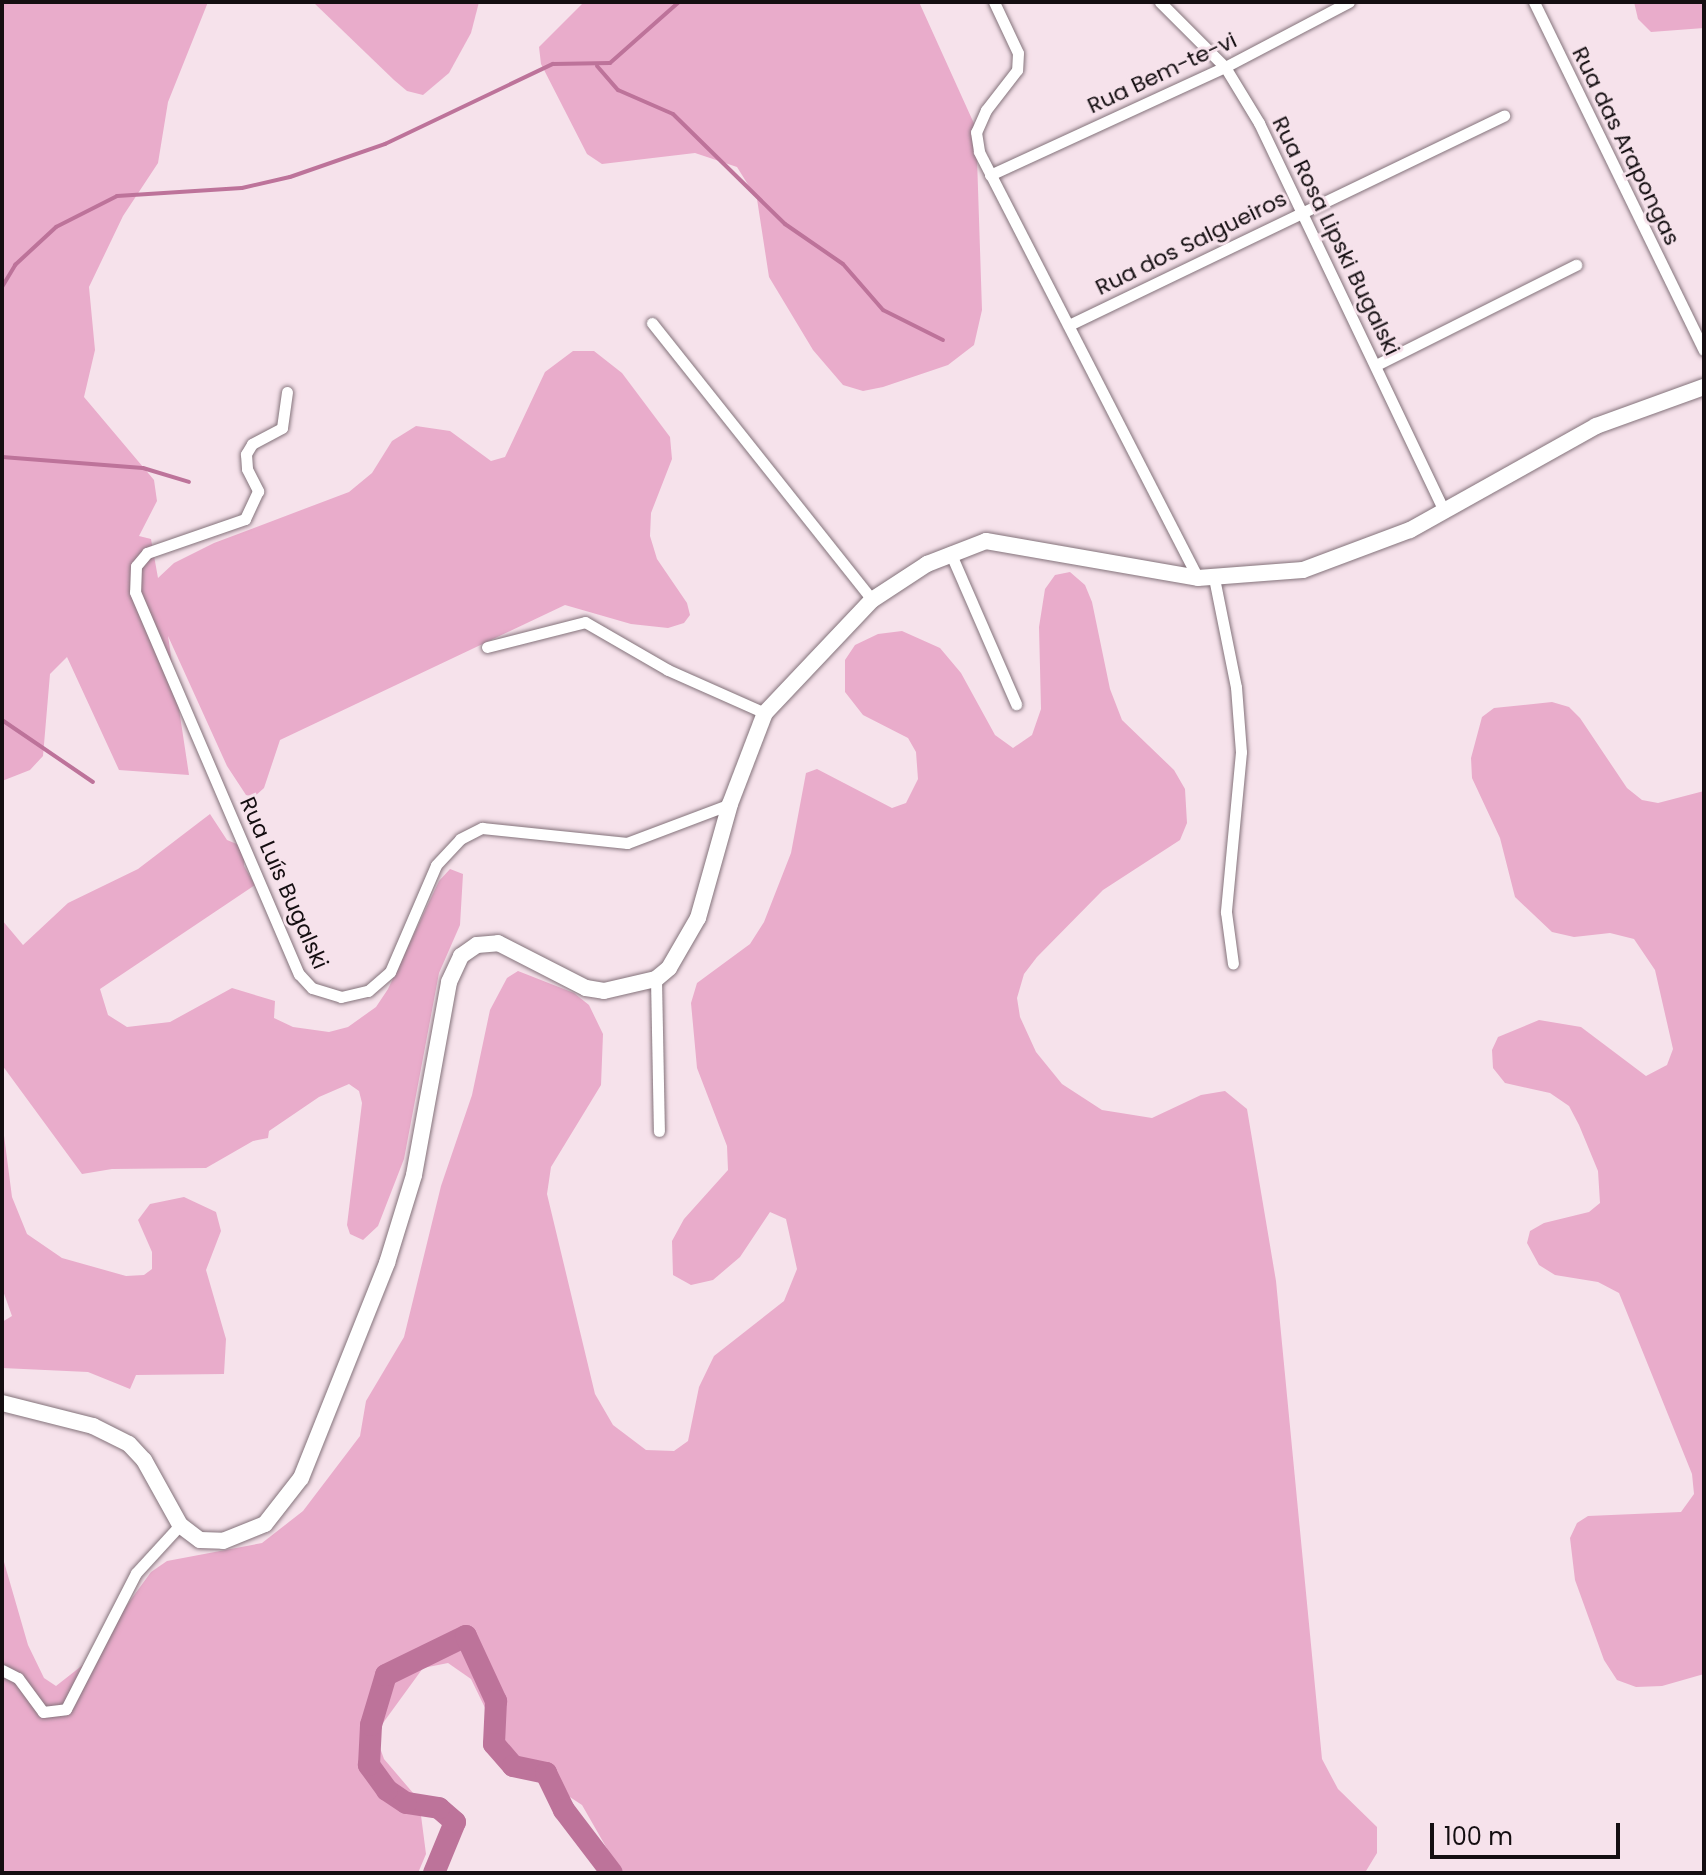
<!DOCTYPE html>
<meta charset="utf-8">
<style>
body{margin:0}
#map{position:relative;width:1706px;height:1875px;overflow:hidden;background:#f6e2eb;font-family:Poppins,sans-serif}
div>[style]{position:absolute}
.green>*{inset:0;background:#e9accb}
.stream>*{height:4px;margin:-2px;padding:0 2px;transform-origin:2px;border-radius:2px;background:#bd739a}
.river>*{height:22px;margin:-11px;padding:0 11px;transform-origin:11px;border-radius:11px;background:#bd739a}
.roads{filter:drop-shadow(0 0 2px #84737b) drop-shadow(0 0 2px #84737b)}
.street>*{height:11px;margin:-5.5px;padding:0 5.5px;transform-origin:5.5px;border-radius:5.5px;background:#fff}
.secondary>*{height:16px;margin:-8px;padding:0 8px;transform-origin:8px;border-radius:8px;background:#fff}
span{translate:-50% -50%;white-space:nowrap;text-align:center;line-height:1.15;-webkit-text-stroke:6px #f6e2eb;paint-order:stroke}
.street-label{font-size:22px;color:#140e11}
.frame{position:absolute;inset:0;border:4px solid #140e11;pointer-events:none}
.scale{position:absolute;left:1430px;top:1823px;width:190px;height:36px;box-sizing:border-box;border:4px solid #140e11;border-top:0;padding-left:10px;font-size:24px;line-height:28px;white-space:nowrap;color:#140e11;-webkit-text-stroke:6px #f6e2eb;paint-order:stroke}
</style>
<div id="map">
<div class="green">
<div style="clip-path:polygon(2px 2px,208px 2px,168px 102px,158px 163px,123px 216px,89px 287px,95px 350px,84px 397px,154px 480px,157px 501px,139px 536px,151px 539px,158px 578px,174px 563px,214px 543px,349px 492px,372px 473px,392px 441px,416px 426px,450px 431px,491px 461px,505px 457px,545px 372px,573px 351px,594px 351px,622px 373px,670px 437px,672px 459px,651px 513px,650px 536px,657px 559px,687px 603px,690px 615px,684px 623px,668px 628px,631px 624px,565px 605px,280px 740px,264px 788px,254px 797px,246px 795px,227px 766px,168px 636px,189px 775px,119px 770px,67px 657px,50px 674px,43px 756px,30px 770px,2px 781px)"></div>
<div style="clip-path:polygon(313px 2px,479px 2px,471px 33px,449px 73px,423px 95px,407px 91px,394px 80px)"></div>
<div style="clip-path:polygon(584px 2px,919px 2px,976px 128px,982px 310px,974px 345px,948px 365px,883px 387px,863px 391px,843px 385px,813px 350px,769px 277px,757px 199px,737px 167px,695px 153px,602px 164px,587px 154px,541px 64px,539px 47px)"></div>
<div style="clip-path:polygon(1634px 2px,1704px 2px,1704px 28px,1651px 32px,1638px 19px)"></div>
<div style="clip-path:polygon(1070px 572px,1085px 585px,1092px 602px,1110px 689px,1122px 720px,1174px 770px,1185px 789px,1187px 823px,1180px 840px,1103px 890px,1037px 957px,1024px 974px,1017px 998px,1020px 1017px,1036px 1052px,1062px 1084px,1102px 1110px,1152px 1118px,1201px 1095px,1225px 1091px,1247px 1109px,1276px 1281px,1322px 1759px,1338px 1789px,1377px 1827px,1377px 1853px,1366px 1871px,621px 1873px,582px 1805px,509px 1757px,471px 1679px,448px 1663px,423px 1668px,375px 1734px,384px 1759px,419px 1800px,426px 1854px,418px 1873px,2px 1873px,2px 1555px,28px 1645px,44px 1678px,56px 1686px,84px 1664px,151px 1572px,167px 1561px,262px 1543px,303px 1511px,360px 1436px,366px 1401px,404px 1337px,441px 1186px,472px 1095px,490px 1010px,507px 978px,518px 971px,574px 993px,589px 1005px,603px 1034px,601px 1085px,551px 1167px,547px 1194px,595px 1394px,613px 1425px,646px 1450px,674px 1451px,688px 1441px,699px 1387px,714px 1356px,784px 1301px,797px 1269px,786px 1219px,770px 1212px,740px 1257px,713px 1280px,691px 1285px,673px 1275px,672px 1241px,684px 1219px,728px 1170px,727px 1146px,697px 1068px,691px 1003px,697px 983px,750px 944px,764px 922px,791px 853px,806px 773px,817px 769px,892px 808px,906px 803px,918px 779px,916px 752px,908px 738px,863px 715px,845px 692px,845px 660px,855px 645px,878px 634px,902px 631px,940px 648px,961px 673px,995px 735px,1013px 748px,1032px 735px,1041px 709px,1039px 627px,1045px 589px,1055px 575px)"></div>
<div style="clip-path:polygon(1552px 702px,1569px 707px,1580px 718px,1627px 788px,1642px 800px,1658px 803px,1704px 791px,1704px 1674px,1662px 1686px,1636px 1687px,1617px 1680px,1604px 1660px,1575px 1580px,1570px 1538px,1577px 1523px,1588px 1516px,1681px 1512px,1694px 1494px,1692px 1474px,1619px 1293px,1598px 1282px,1555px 1275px,1539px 1265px,1527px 1243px,1530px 1231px,1544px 1223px,1589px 1212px,1600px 1203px,1598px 1171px,1579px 1125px,1569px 1106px,1550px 1093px,1505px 1083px,1493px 1068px,1492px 1050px,1498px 1037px,1539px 1020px,1581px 1027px,1646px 1076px,1667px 1065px,1673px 1049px,1655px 970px,1634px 939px,1610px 933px,1574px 937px,1552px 932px,1515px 897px,1500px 838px,1472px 778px,1471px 758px,1482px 717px,1494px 708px)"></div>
<div style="clip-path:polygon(210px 814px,227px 840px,244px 847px,244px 866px,255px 885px,100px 989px,108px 1015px,127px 1027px,170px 1022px,232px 988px,275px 1001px,274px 1018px,293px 1027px,329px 1032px,348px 1027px,376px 1007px,388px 989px,439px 881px,450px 869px,463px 874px,460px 925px,439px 973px,404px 1159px,378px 1226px,363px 1240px,350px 1234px,347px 1225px,362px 1103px,359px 1091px,349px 1084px,319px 1097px,269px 1131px,268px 1138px,253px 1141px,206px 1168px,112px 1169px,82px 1174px,2px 1065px,2px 920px,23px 945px,68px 903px,138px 869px)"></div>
<div style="clip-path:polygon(2px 1120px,12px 1197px,27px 1234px,62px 1258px,126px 1276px,144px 1275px,152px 1269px,152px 1252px,138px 1220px,150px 1204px,184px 1197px,216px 1212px,221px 1231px,206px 1270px,226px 1339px,224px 1374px,136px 1375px,130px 1389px,88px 1372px,2px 1368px,2px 1322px,12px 1316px,2px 1288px)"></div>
</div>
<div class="stream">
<div style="left:597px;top:66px;width:32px;rotate:49deg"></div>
<div style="left:618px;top:90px;width:60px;rotate:23.6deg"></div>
<div style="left:673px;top:114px;width:157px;rotate:44.5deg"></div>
<div style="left:785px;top:224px;width:70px;rotate:34.6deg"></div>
<div style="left:843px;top:264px;width:61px;rotate:49deg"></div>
<div style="left:883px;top:310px;width:67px;rotate:26.6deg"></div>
<div style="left:2px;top:287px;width:26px;rotate:-59deg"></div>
<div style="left:15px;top:265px;width:56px;rotate:-42.8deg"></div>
<div style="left:56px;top:227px;width:68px;rotate:-26.9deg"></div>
<div style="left:117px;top:196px;width:125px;rotate:-3.7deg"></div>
<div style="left:242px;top:188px;width:49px;rotate:-12.9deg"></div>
<div style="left:290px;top:177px;width:101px;rotate:-19.2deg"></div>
<div style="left:385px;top:144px;width:186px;rotate:-25.5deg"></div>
<div style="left:553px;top:64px;width:57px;rotate:-1deg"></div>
<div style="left:610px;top:63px;width:92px;rotate:-41.5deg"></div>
<div style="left:2px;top:457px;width:141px;rotate:4.5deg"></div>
<div style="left:143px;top:468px;width:48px;rotate:16.9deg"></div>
<div style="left:2px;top:720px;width:110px;rotate:34.3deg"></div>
</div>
<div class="river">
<div style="left:434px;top:1873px;width:55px;rotate:-67.6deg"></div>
<div style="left:455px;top:1822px;width:21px;rotate:-139deg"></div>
<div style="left:439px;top:1808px;width:33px;rotate:-171deg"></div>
<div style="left:406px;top:1803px;width:23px;rotate:-146deg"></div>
<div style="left:387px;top:1790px;width:31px;rotate:-126deg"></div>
<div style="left:369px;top:1765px;width:40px;rotate:-87.1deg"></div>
<div style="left:371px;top:1725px;width:52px;rotate:-73.3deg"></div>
<div style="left:386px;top:1675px;width:89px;rotate:-26deg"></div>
<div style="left:466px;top:1636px;width:72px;rotate:65.2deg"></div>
<div style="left:496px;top:1701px;width:43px;rotate:92.7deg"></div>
<div style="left:494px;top:1744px;width:29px;rotate:49deg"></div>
<div style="left:513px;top:1766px;width:34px;rotate:12deg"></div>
<div style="left:546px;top:1773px;width:41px;rotate:64.1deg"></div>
<div style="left:564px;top:1810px;width:79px;rotate:52.7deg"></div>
</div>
<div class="roads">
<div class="street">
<div style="left:994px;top:2px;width:56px;rotate:64.8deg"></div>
<div style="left:1018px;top:53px;width:17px;rotate:93deg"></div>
<div style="left:1017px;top:70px;width:51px;rotate:127.8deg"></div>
<div style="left:986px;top:110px;width:24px;rotate:114deg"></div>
<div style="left:976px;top:132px;width:20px;rotate:81deg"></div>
<div style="left:979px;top:152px;width:479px;rotate:62.8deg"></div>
<div style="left:1160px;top:2px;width:92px;rotate:45deg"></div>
<div style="left:1225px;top:67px;width:66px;rotate:58.7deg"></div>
<div style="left:1259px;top:123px;width:430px;rotate:64.5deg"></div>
<div style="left:1534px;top:2px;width:387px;rotate:64deg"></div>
<div style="left:990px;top:175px;width:259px;rotate:-24.7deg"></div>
<div style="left:1225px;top:67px;width:140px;rotate:-27.7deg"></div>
<div style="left:652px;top:323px;width:354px;rotate:51.5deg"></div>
<div style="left:1069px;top:325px;width:483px;rotate:-25.7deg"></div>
<div style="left:1376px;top:365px;width:224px;rotate:-26.6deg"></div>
<div style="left:287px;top:392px;width:36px;rotate:98deg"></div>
<div style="left:282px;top:428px;width:34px;rotate:152deg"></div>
<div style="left:252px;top:444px;width:12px;rotate:121deg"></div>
<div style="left:246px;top:454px;width:15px;rotate:86deg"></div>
<div style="left:247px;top:469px;width:25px;rotate:63deg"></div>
<div style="left:258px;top:491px;width:31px;rotate:115deg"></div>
<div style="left:245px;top:519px;width:104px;rotate:160.9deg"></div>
<div style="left:147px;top:553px;width:17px;rotate:130deg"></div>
<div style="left:136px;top:566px;width:26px;rotate:92deg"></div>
<div style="left:135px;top:592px;width:416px;rotate:66.8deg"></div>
<div style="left:299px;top:974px;width:19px;rotate:47deg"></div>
<div style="left:312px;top:988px;width:30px;rotate:17deg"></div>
<div style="left:341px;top:997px;width:28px;rotate:-13deg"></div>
<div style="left:368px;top:991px;width:29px;rotate:-41deg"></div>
<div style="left:390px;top:972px;width:116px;rotate:-66.7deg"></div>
<div style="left:436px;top:865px;width:35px;rotate:-47deg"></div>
<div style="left:460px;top:839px;width:25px;rotate:-27deg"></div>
<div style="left:482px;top:828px;width:146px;rotate:5.9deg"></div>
<div style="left:627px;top:843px;width:110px;rotate:-20.7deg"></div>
<div style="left:950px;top:552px;width:166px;rotate:66.5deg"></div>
<div style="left:1214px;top:578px;width:111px;rotate:78.6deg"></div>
<div style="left:1236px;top:687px;width:65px;rotate:85.6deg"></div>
<div style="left:1241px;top:752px;width:161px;rotate:95.4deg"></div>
<div style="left:1226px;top:912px;width:52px;rotate:82.3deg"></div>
<div style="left:487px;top:647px;width:101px;rotate:-14.3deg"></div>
<div style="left:585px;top:622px;width:96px;rotate:30deg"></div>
<div style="left:668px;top:670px;width:106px;rotate:23.9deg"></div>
<div style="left:656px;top:979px;width:152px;rotate:88.9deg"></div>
<div style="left:2px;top:1670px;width:18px;rotate:27deg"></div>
<div style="left:18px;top:1678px;width:42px;rotate:53.7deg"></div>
<div style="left:43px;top:1712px;width:23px;rotate:-7deg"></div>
<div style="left:66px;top:1709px;width:153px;rotate:-62.8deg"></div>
<div style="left:136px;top:1573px;width:65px;rotate:-47.5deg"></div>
</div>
<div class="secondary">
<div style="left:2px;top:1403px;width:94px;rotate:14.2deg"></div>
<div style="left:93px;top:1426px;width:40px;rotate:26.6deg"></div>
<div style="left:129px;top:1444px;width:22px;rotate:47deg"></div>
<div style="left:144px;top:1460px;width:74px;rotate:61deg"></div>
<div style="left:180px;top:1525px;width:25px;rotate:37deg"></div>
<div style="left:200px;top:1540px;width:23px;rotate:2deg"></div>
<div style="left:223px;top:1541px;width:45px;rotate:-22deg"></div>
<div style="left:265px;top:1524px;width:58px;rotate:-52deg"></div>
<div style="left:301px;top:1478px;width:232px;rotate:-68.2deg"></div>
<div style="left:387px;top:1263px;width:92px;rotate:-72.9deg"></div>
<div style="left:414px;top:1175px;width:196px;rotate:-79.7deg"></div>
<div style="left:449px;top:982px;width:29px;rotate:-65deg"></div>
<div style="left:461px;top:956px;width:19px;rotate:-35deg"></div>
<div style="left:477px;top:945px;width:21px;rotate:-5deg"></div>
<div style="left:498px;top:943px;width:99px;rotate:27.1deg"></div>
<div style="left:586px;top:988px;width:18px;rotate:9deg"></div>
<div style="left:604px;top:991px;width:53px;rotate:-13deg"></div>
<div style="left:656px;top:979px;width:17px;rotate:-40deg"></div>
<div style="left:669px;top:968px;width:58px;rotate:-59.9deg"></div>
<div style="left:698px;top:918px;width:118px;rotate:-74.3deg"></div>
<div style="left:730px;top:804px;width:97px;rotate:-69deg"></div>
<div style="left:765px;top:713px;width:156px;rotate:-46.6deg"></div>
<div style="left:872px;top:600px;width:66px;rotate:-33.2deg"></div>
<div style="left:927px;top:564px;width:63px;rotate:-21.3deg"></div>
<div style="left:986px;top:541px;width:215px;rotate:9.9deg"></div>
<div style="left:1198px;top:578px;width:105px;rotate:-4.4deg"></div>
<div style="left:1303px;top:570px;width:114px;rotate:-20.5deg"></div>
<div style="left:1410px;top:530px;width:213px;rotate:-29.2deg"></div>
<div style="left:1596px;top:426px;width:115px;rotate:-19.9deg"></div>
</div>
</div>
<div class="street-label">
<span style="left:1162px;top:73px;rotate:-25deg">Rua Bem-te-vi</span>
<span style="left:1626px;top:146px;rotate:64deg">Rua das Arapongas</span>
<span style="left:1336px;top:236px;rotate:64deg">Rua Rosa Lipski Bugalski</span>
<span style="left:1191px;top:243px;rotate:-26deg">Rua dos Salgueiros</span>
<span style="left:284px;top:883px;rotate:66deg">Rua Luís Bugalski</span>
</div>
<div class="frame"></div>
<div class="scale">100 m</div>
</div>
